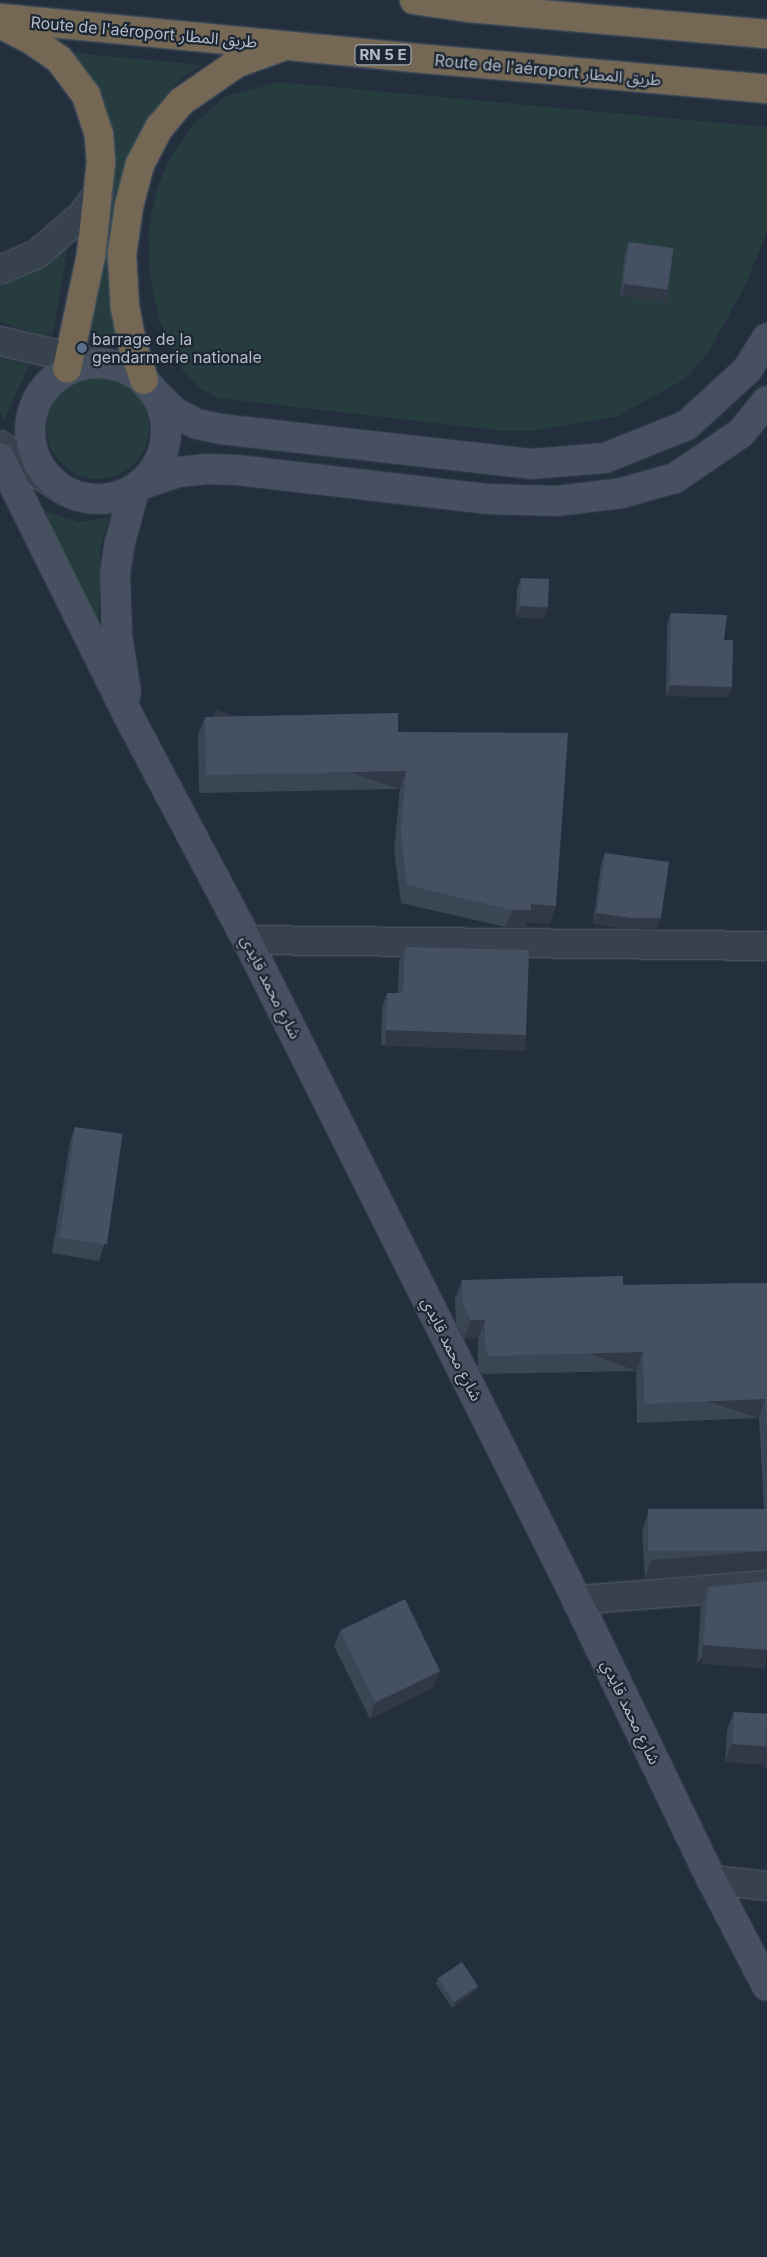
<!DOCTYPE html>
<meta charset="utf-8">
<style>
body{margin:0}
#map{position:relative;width:767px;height:2257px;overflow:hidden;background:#242f3e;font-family:Inter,"Noto Sans Arabic",sans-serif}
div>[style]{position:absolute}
.green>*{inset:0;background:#263c3f}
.round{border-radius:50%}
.roads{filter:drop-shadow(0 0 1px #565f6c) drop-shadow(0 0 1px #565f6c)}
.street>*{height:28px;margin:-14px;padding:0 14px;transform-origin:14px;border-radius:14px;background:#38414e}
.secondary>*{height:28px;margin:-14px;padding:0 14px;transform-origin:14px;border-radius:14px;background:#465061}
.secondary>.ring{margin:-14px;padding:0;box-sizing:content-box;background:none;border:28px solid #465061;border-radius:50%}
.highway>*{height:28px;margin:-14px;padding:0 14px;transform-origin:14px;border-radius:14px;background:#746855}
.wall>*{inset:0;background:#3b4654}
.shaded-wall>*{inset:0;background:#303945;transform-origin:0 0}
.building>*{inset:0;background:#455162;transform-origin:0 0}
.dots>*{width:14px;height:14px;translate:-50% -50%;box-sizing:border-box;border:2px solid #1d2633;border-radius:50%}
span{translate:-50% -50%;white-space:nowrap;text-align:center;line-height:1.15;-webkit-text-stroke:4.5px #1d2633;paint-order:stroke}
.shield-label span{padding:1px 4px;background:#1d2633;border:1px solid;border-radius:4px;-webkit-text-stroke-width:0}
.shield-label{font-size:15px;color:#b4bcc9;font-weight:700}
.street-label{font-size:16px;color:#b4bcc9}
.poi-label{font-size:16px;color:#b4bcc9}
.left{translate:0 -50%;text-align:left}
</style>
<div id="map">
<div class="green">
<div style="clip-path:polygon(64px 52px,203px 65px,183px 76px,168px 93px,140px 133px,128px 160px,113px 218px,108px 282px,113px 323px,121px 348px,99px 346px,91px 340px,85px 330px,114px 161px,114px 135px,102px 94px,87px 72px)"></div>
<div style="clip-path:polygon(278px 82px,767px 127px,767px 232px,745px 286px,708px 353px,685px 379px,616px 417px,533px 431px,504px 431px,218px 398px,200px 388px,183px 371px,159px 320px,150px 276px,148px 232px,156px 193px,168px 161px,192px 126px,224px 97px)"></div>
<div style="clip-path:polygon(69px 240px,53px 333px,42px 335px,0 322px,0 287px,47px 264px)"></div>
<div style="clip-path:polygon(0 358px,29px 365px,4px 420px,0 412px)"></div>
<div class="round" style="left:47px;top:377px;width:102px;height:102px"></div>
<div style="clip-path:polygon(47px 512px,79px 522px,110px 517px,101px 544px,98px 621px,51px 533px)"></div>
</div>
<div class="roads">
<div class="street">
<div style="left:0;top:270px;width:40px;rotate:-23.4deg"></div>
<div style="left:37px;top:254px;width:61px;rotate:-41deg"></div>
<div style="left:83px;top:214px;width:27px;rotate:-54deg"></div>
<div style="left:0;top:341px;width:93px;rotate:13deg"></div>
<div style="left:0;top:445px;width:41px;rotate:38deg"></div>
<div style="left:32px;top:470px;width:32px;rotate:32deg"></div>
<div style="left:247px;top:940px;width:520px;rotate:0.66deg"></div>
<div style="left:577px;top:1600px;width:191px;rotate:-4.5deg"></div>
<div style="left:712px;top:1880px;width:55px;rotate:6.2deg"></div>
</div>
<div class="secondary">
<div class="ring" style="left:30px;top:363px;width:108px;height:108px"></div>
<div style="left:156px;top:394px;width:25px;rotate:45deg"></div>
<div style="left:174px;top:412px;width:26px;rotate:28deg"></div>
<div style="left:197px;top:424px;width:24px;rotate:12deg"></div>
<div style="left:220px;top:429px;width:313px;rotate:6.4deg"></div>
<div style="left:531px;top:464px;width:74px;rotate:-4.6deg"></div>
<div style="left:605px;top:458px;width:88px;rotate:-21.9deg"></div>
<div style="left:687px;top:425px;width:81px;rotate:-42.5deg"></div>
<div style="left:747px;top:370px;width:38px;rotate:-58deg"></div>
<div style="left:0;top:457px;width:290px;rotate:63.6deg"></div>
<div style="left:129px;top:717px;width:252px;rotate:62.1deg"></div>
<div style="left:247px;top:940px;width:738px;rotate:63.43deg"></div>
<div style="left:577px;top:1600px;width:311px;rotate:64.3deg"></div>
<div style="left:712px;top:1880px;width:119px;rotate:62.6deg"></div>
<div style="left:140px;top:485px;width:40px;rotate:-18.9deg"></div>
<div style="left:178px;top:472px;width:29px;rotate:-6deg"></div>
<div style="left:207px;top:469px;width:30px;rotate:2deg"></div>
<div style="left:237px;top:470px;width:253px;rotate:6.6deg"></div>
<div style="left:488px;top:499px;width:69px;rotate:1.7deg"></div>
<div style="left:557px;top:501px;width:65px;rotate:-7deg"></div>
<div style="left:622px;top:493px;width:55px;rotate:-15.8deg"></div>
<div style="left:675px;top:478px;width:80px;rotate:-34.3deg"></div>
<div style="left:741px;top:433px;width:41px;rotate:-50.9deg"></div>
<div style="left:126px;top:693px;width:60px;rotate:-98.7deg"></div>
<div style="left:117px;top:634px;width:59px;rotate:-91.9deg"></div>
<div style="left:115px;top:575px;width:29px;rotate:-82deg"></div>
<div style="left:119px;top:546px;width:60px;rotate:-74.6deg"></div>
</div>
<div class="highway">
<div style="left:414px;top:0;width:57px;rotate:8.1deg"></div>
<div style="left:470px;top:8px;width:298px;rotate:5deg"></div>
<div style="left:0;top:18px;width:417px;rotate:5.5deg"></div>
<div style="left:415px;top:58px;width:353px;rotate:5deg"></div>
<div style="left:0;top:24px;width:34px;rotate:27deg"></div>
<div style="left:30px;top:39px;width:35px;rotate:35deg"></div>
<div style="left:59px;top:59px;width:45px;rotate:53.1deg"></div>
<div style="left:86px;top:95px;width:42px;rotate:72deg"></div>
<div style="left:99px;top:135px;width:27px;rotate:86deg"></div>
<div style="left:101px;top:162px;width:94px;rotate:96.1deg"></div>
<div style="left:91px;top:255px;width:116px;rotate:101.9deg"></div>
<div style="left:144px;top:380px;width:39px;rotate:-108deg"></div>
<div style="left:132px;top:343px;width:36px;rotate:-101deg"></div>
<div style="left:125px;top:308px;width:54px;rotate:-93.2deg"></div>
<div style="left:122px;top:254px;width:49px;rotate:-81.7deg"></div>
<div style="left:129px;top:206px;width:43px;rotate:-75.3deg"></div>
<div style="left:140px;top:164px;width:41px;rotate:-62.2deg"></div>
<div style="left:159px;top:128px;width:35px;rotate:-50deg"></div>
<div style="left:182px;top:101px;width:67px;rotate:-34.6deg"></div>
<div style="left:237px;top:63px;width:45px;rotate:-19.7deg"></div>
</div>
</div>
<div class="wall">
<div style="clip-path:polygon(629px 242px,665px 301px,620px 295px,625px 253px)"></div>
<div style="clip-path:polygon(521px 578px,548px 608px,544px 619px,516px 617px,517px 589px)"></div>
<div style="clip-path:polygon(671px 613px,724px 640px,732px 687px,728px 697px,666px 696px,667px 624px)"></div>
<div style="clip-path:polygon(205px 717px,398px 732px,550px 924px,527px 922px,525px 928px,506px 927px,401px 903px,394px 850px,400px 789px,199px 793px,198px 735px)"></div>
<div style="clip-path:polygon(605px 853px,657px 929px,627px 929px,593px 924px,601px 864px)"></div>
<div style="clip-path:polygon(405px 947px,526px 1035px,521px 1050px,381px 1045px,382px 1008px,387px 993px,398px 993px,399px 962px)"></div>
<div style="clip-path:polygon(75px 1127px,104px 1245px,99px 1261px,52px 1253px,70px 1142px)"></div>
<div style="clip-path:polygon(462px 1280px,623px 1285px,767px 1283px,767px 1570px,645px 1579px,642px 1532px,648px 1513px,764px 1509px,759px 1418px,637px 1423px,636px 1371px,482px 1374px,478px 1368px,478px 1338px,464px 1339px,456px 1323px,455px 1299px)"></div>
<div style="clip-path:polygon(767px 1581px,697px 1663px,701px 1606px,708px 1587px)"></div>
<div style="clip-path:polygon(340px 1631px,434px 1687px,370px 1719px,334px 1646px)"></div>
<div style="clip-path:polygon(734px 1712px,767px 1714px,767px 1768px,765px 1768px,766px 1765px,725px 1762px,727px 1730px)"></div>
<div style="clip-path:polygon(438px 1979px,478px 1986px,476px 1991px,452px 2008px,436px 1984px)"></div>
</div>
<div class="shaded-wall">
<div style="left:624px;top:284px;width:45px;height:12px;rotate:8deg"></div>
<div style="clip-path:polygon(520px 606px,548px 608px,544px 619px,516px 617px)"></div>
<div style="clip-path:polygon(670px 685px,732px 687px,728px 697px,666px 696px)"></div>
<div style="left:406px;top:771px;width:19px;height:200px;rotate:108deg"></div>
<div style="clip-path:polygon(531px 904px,556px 906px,550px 924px,527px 922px,525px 928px,506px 927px,512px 910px)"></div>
<div style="clip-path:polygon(597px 913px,661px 918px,657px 929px,627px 929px,593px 924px)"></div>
<div style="left:386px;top:1030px;width:140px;height:16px;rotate:2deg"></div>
<div style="clip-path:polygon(471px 1320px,485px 1320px,478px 1338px,464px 1339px)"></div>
<div style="left:643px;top:1352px;width:20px;height:155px;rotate:110deg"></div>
<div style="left:765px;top:1399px;width:20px;height:121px;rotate:108deg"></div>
<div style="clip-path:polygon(767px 1551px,767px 1566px,766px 1569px,645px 1579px,651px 1560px)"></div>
<div style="left:703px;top:1645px;width:64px;height:19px;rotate:4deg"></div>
<div style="clip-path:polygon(440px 1671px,434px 1687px,370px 1719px,375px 1703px)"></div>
<div style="clip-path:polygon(731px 1744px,767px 1747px,767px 1761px,766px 1765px,725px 1762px)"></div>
<div style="clip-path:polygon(478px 1986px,476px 1991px,452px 2008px,454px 2002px)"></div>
</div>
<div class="building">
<div style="left:629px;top:242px;width:45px;height:42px;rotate:8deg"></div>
<div style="left:521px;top:578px;width:28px;height:28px;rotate:2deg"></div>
<div style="clip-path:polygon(671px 613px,727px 615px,724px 640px,733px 640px,732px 687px,670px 685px)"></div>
<div style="clip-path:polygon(398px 713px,398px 732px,568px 733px,556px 906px,531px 904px,531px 910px,512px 910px,407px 885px,401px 832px,406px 771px,206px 775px,205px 717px)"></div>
<div style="clip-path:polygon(605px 853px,669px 862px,661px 918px,631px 918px,597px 913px)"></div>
<div style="clip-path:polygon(405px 947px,529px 950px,526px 1035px,386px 1030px,387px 993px,403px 993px)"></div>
<div style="left:75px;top:1127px;width:48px;height:112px;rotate:8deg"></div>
<div style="clip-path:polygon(623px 1276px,623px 1285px,767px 1283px,767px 1430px,765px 1399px,644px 1404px,643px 1352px,488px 1356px,485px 1349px,485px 1320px,471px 1320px,463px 1305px,462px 1280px)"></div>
<div style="left:767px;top:1509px;width:42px;height:119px;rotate:90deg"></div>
<div style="clip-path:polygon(767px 1581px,767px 1650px,703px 1645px,708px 1587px)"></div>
<div style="left:405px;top:1599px;width:80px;height:72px;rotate:64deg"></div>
<div style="left:734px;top:1712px;width:33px;height:32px;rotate:3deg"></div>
<div style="left:462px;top:1962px;width:29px;height:29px;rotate:56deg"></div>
</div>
<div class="dots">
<div style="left:82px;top:348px;background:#5c6f8a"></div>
</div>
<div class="shield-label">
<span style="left:383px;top:55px">RN 5 E</span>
</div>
<div class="street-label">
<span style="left:144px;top:32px;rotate:5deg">Route de l'aéroport طريق المطار</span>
<span style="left:548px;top:70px;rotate:5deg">Route de l'aéroport طريق المطار</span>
<span style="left:271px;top:987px;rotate:63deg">شارع محمد قايدي</span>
<span style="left:452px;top:1349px;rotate:63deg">شارع محمد قايدي</span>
<span style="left:631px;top:1712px;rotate:64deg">شارع محمد قايدي</span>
</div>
<div class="poi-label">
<span class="left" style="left:92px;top:348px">barrage de la<br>gendarmerie nationale</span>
</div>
</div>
